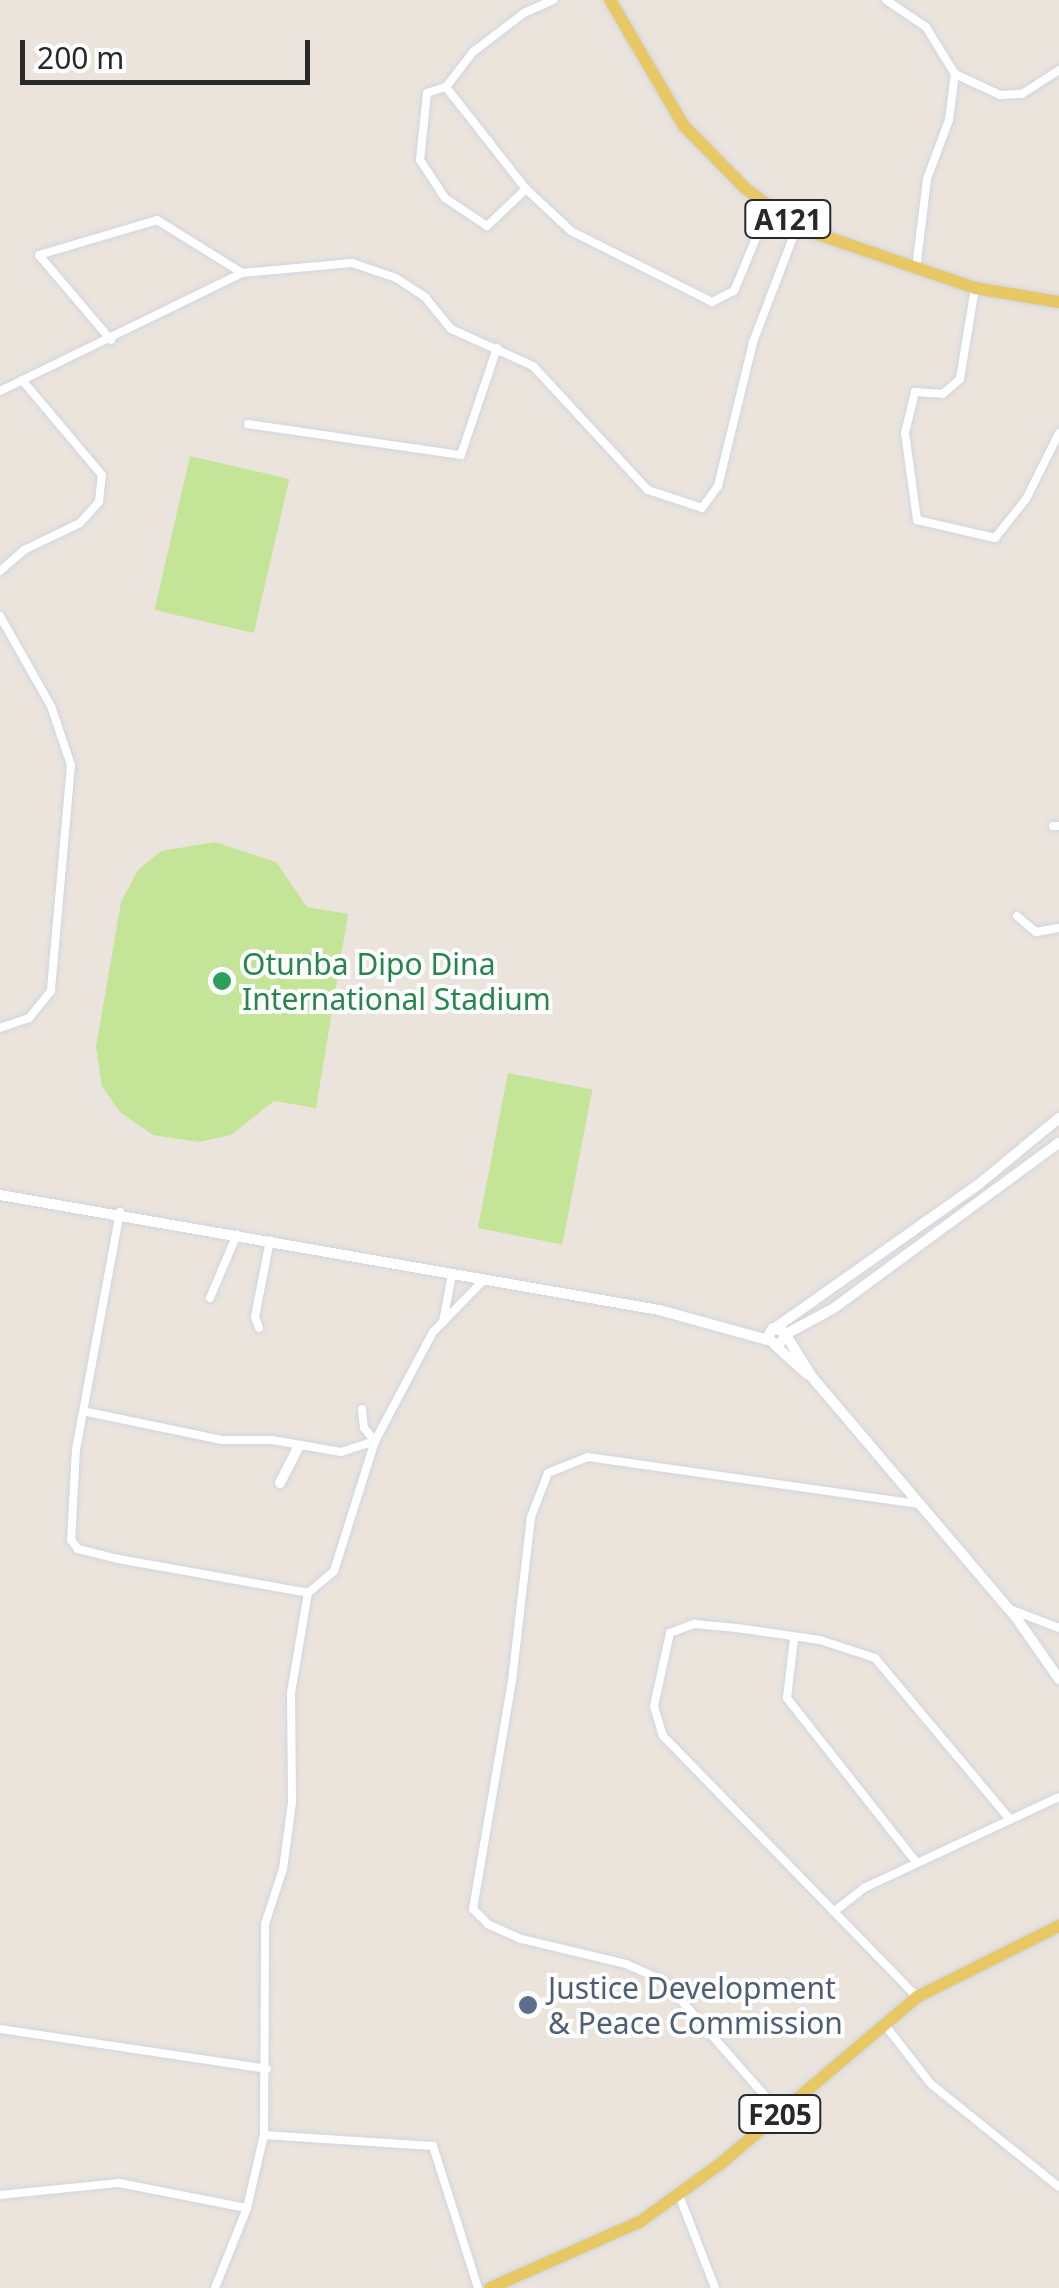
<!DOCTYPE html>
<style>
body{margin:0}
#map{position:relative;width:1059px;height:2288px;overflow:hidden;background:#eae4dc;font-family:"Noto Sans",sans-serif}
div>[style]{position:absolute}
.pitch>*{inset:0;background:#c4e498;transform-origin:0 0}
.roads{filter:drop-shadow(0 0 2px #d1d4e1) drop-shadow(0 0 2px #d1d4e1)}
.minor>*{height:8px;margin:-4px;padding:0 4px;transform-origin:4px;border-radius:4px;background:#fff}
.tertiary>*{height:10px;margin:-5px;padding:0 5px;transform-origin:5px;border-radius:5px;background:#fff}
.primary>*{height:12px;margin:-6px;padding:0 6px;transform-origin:6px;border-radius:6px;background:#e7c864}
.dots>*{width:28px;height:28px;translate:-50% -50%;box-sizing:border-box;border:5px solid #fff;border-radius:50%}
span{translate:-50% -50%;white-space:nowrap;text-align:center;line-height:1.15;-webkit-text-stroke:8px #fff;paint-order:stroke}
.shield-label span{padding:2px 8px;background:#fff;border:2px solid;border-radius:8px;-webkit-text-stroke-width:0}
.shield-label{font-size:28px;color:#292929;font-weight:700}
.leisure-label{font-size:30px;color:#27864d}
.left{translate:0 -50%;text-align:left}
.service-label{font-size:30px;color:#4e5e75}
.scale{position:absolute;left:20px;top:40px;width:290px;height:45px;box-sizing:border-box;border:5px solid #292929;border-top:0;padding-left:12px;font-size:30px;line-height:35px;white-space:nowrap;color:#292929;-webkit-text-stroke:8px #fff;paint-order:stroke}
</style>
<div id="map">
<div class="pitch">
<div style="left:190px;top:456px;width:102px;height:158px;rotate:13deg"></div>
<div style="clip-path:polygon(215px 842px,276px 862px,307px 907px,348px 914px,316px 1108px,274px 1101px,231px 1135px,199px 1142px,153px 1135px,120px 1112px,102px 1086px,96px 1047px,121px 902px,138px 870px,161px 851px)"></div>
<div style="left:508px;top:1073px;width:86px;height:158px;rotate:11deg"></div>
</div>
<div class="roads">
<div class="minor">
<div style="left:886px;top:0;width:48px;rotate:34deg"></div>
<div style="left:926px;top:27px;width:55px;rotate:58.3deg"></div>
<div style="left:955px;top:74px;width:50px;rotate:25deg"></div>
<div style="left:1000px;top:95px;width:22px;rotate:-3deg"></div>
<div style="left:1022px;top:94px;width:44px;rotate:-33deg"></div>
<div style="left:446px;top:87px;width:130px;rotate:51.9deg"></div>
<div style="left:526px;top:189px;width:62px;rotate:43deg"></div>
<div style="left:571px;top:231px;width:158px;rotate:26.7deg"></div>
<div style="left:712px;top:302px;width:25px;rotate:-27deg"></div>
<div style="left:734px;top:291px;width:91px;rotate:-67.4deg"></div>
<div style="left:526px;top:189px;width:54px;rotate:136.5deg"></div>
<div style="left:487px;top:226px;width:50px;rotate:-146.3deg"></div>
<div style="left:445px;top:198px;width:45px;rotate:-123.3deg"></div>
<div style="left:420px;top:160px;width:67px;rotate:-84deg"></div>
<div style="left:427px;top:93px;width:20px;rotate:-18deg"></div>
<div style="left:446px;top:87px;width:44px;rotate:-52.4deg"></div>
<div style="left:473px;top:52px;width:64px;rotate:-37.4deg"></div>
<div style="left:524px;top:13px;width:32px;rotate:-24deg"></div>
<div style="left:916px;top:269px;width:91px;rotate:-83deg"></div>
<div style="left:927px;top:179px;width:63px;rotate:-69.6deg"></div>
<div style="left:949px;top:120px;width:46px;rotate:-82.6deg"></div>
<div style="left:975px;top:288px;width:92px;rotate:99.4deg"></div>
<div style="left:960px;top:379px;width:23px;rotate:139deg"></div>
<div style="left:943px;top:394px;width:28px;rotate:-176deg"></div>
<div style="left:915px;top:392px;width:42px;rotate:103.7deg"></div>
<div style="left:905px;top:433px;width:88px;rotate:82.1deg"></div>
<div style="left:917px;top:520px;width:80px;rotate:13deg"></div>
<div style="left:995px;top:538px;width:50px;rotate:-51.5deg"></div>
<div style="left:1026px;top:499px;width:74px;rotate:-63.4deg"></div>
<div style="left:111px;top:340px;width:111px;rotate:-130.3deg"></div>
<div style="left:39px;top:255px;width:123px;rotate:-16.5deg"></div>
<div style="left:157px;top:220px;width:100px;rotate:31.9deg"></div>
<div style="left:0;top:391px;width:269px;rotate:-26deg"></div>
<div style="left:242px;top:273px;width:110px;rotate:-5.2deg"></div>
<div style="left:352px;top:263px;width:46px;rotate:18.8deg"></div>
<div style="left:396px;top:278px;width:35px;rotate:33deg"></div>
<div style="left:425px;top:297px;width:41px;rotate:50.9deg"></div>
<div style="left:451px;top:329px;width:90px;rotate:24.3deg"></div>
<div style="left:533px;top:366px;width:169px;rotate:47.2deg"></div>
<div style="left:648px;top:490px;width:57px;rotate:18.4deg"></div>
<div style="left:702px;top:508px;width:27px;rotate:-54deg"></div>
<div style="left:718px;top:486px;width:148px;rotate:-76.3deg"></div>
<div style="left:753px;top:342px;width:123px;rotate:-69.1deg"></div>
<div style="left:248px;top:424px;width:215px;rotate:8.3deg"></div>
<div style="left:461px;top:455px;width:113px;rotate:-71.4deg"></div>
<div style="left:0;top:571px;width:32px;rotate:-41deg"></div>
<div style="left:24px;top:550px;width:62px;rotate:-25.7deg"></div>
<div style="left:80px;top:523px;width:28px;rotate:-48deg"></div>
<div style="left:99px;top:502px;width:27px;rotate:-84deg"></div>
<div style="left:102px;top:475px;width:124px;rotate:-130.1deg"></div>
<div style="left:0;top:616px;width:103px;rotate:60.5deg"></div>
<div style="left:51px;top:706px;width:62px;rotate:71.3deg"></div>
<div style="left:71px;top:765px;width:227px;rotate:95.1deg"></div>
<div style="left:51px;top:991px;width:35px;rotate:129deg"></div>
<div style="left:29px;top:1018px;width:31px;rotate:161deg"></div>
<div style="left:1053px;top:826px;width:6px"></div>
<div style="left:1017px;top:916px;width:25px;rotate:40deg"></div>
<div style="left:1036px;top:932px;width:23px;rotate:-10deg"></div>
<div style="left:120px;top:1212px;width:241px;rotate:100.5deg"></div>
<div style="left:76px;top:1449px;width:91px;rotate:93.1deg"></div>
<div style="left:71px;top:1540px;width:11px;rotate:52deg"></div>
<div style="left:78px;top:1549px;width:41px;rotate:14deg"></div>
<div style="left:118px;top:1559px;width:193px;rotate:10.1deg"></div>
<div style="left:210px;top:1298px;width:69px;rotate:-67.1deg"></div>
<div style="left:443px;top:1322px;width:49px;rotate:-79.4deg"></div>
<div style="left:259px;top:1328px;width:12px;rotate:-110deg"></div>
<div style="left:255px;top:1317px;width:78px;rotate:-79deg"></div>
<div style="left:87px;top:1412px;width:138px;rotate:11.7deg"></div>
<div style="left:222px;top:1440px;width:50px"></div>
<div style="left:272px;top:1440px;width:70px;rotate:9.9deg"></div>
<div style="left:341px;top:1452px;width:36px;rotate:-18deg"></div>
<div style="left:375px;top:1441px;width:17px;rotate:-130deg"></div>
<div style="left:364px;top:1428px;width:19px;rotate:-96deg"></div>
<div style="left:1012px;top:1610px;width:50px;rotate:21deg"></div>
<div style="left:794px;top:1639px;width:59px;rotate:96.8deg"></div>
<div style="left:787px;top:1698px;width:210px;rotate:51.8deg"></div>
<div style="left:836px;top:1910px;width:36px;rotate:-38deg"></div>
<div style="left:864px;top:1888px;width:215px;rotate:-25deg"></div>
<div style="left:917px;top:1997px;width:364px;rotate:-134.2deg"></div>
<div style="left:663px;top:1736px;width:31px;rotate:-107deg"></div>
<div style="left:654px;top:1706px;width:75px;rotate:-77.6deg"></div>
<div style="left:670px;top:1633px;width:26px;rotate:-21deg"></div>
<div style="left:694px;top:1624px;width:43px;rotate:5.3deg"></div>
<div style="left:737px;top:1628px;width:84px;rotate:8.2deg"></div>
<div style="left:820px;top:1640px;width:58px;rotate:18.1deg"></div>
<div style="left:875px;top:1658px;width:207px;rotate:50.1deg"></div>
<div style="left:885px;top:2025px;width:75px;rotate:52.1deg"></div>
<div style="left:931px;top:2084px;width:164px;rotate:38.8deg"></div>
<div style="left:0;top:2029px;width:270px;rotate:8.5deg"></div>
<div style="left:781px;top:2114px;width:177px;rotate:-131.3deg"></div>
<div style="left:664px;top:1981px;width:42px;rotate:-155.9deg"></div>
<div style="left:626px;top:1964px;width:108px;rotate:-166.6deg"></div>
<div style="left:521px;top:1939px;width:36px;rotate:-156deg"></div>
<div style="left:488px;top:1924px;width:21px;rotate:-135deg"></div>
<div style="left:473px;top:1909px;width:231px;rotate:-80.3deg"></div>
<div style="left:512px;top:1681px;width:165px;rotate:-83.4deg"></div>
<div style="left:531px;top:1517px;width:47px;rotate:-68.9deg"></div>
<div style="left:548px;top:1473px;width:43px;rotate:-21.8deg"></div>
<div style="left:588px;top:1457px;width:334px;rotate:8.1deg"></div>
<div style="left:264px;top:2135px;width:169px;rotate:3.7deg"></div>
<div style="left:433px;top:2146px;width:149px;rotate:72.4deg"></div>
<div style="left:0;top:2195px;width:120px;rotate:-5.8deg"></div>
<div style="left:119px;top:2183px;width:130px;rotate:11.1deg"></div>
<div style="left:679px;top:2195px;width:100px;rotate:68.8deg"></div>
<div style="left:215px;top:2288px;width:86px;rotate:-68.2deg"></div>
<div style="left:247px;top:2208px;width:75px;rotate:-76.9deg"></div>
<div style="left:264px;top:2135px;width:211px;rotate:-89.7deg"></div>
<div style="left:265px;top:1924px;width:58px;rotate:-71.9deg"></div>
<div style="left:283px;top:1869px;width:68px;rotate:-82.3deg"></div>
<div style="left:292px;top:1802px;width:109px;rotate:-90.5deg"></div>
<div style="left:291px;top:1693px;width:101px;rotate:-80.4deg"></div>
<div style="left:308px;top:1593px;width:34px;rotate:-40deg"></div>
<div style="left:334px;top:1571px;width:136px;rotate:-72.5deg"></div>
<div style="left:375px;top:1441px;width:123px;rotate:-62deg"></div>
<div style="left:433px;top:1332px;width:71px;rotate:-45.6deg"></div>
</div>
<div class="tertiary">
<div style="left:0;top:1195px;width:669px;rotate:9.9deg"></div>
<div style="left:659px;top:1310px;width:113px;rotate:15.4deg"></div>
<div style="left:775px;top:1328px;width:250px;rotate:-35.2deg"></div>
<div style="left:979px;top:1184px;width:104px;rotate:-39.5deg"></div>
<div style="left:786px;top:1334px;width:55px;rotate:-28.4deg"></div>
<div style="left:834px;top:1308px;width:279px;rotate:-36.3deg"></div>
<div style="left:786px;top:1337px;width:13px;rotate:138deg"></div>
<div style="left:776px;top:1346px;width:12px;rotate:-132deg"></div>
<div style="left:768px;top:1337px;width:10px;rotate:-61deg"></div>
<div style="left:773px;top:1328px;width:12px;rotate:20deg"></div>
<div style="left:784px;top:1332px;width:53px;rotate:58.1deg"></div>
<div style="left:812px;top:1377px;width:314px;rotate:49.7deg"></div>
<div style="left:1015px;top:1616px;width:77px;rotate:55.1deg"></div>
<div style="left:776px;top:1346px;width:42px;rotate:42.1deg"></div>
<div style="left:280px;top:1483px;width:39px;rotate:-63deg"></div>
</div>
<div class="primary">
<div style="left:610px;top:0;width:146px;rotate:59.6deg"></div>
<div style="left:684px;top:126px;width:88px;rotate:45.5deg"></div>
<div style="left:746px;top:189px;width:64px;rotate:36.7deg"></div>
<div style="left:797px;top:227px;width:188px;rotate:18.9deg"></div>
<div style="left:975px;top:288px;width:85px;rotate:9.5deg"></div>
<div style="left:490px;top:2288px;width:165px;rotate:-23.9deg"></div>
<div style="left:641px;top:2221px;width:96px;rotate:-35.7deg"></div>
<div style="left:719px;top:2165px;width:260px;rotate:-40.3deg"></div>
<div style="left:917px;top:1997px;width:159px;rotate:-26.6deg"></div>
</div>
</div>
<div class="dots">
<div style="left:222px;top:981px;background:#2e9e5b"></div>
<div style="left:528px;top:2005px;background:#5c6f8a"></div>
</div>
<div class="shield-label">
<span style="left:788px;top:219px">A121</span>
<span style="left:780px;top:2114px">F205</span>
</div>
<div class="leisure-label">
<span class="left" style="left:242px;top:981px">Otunba Dipo Dina<br>International Stadium</span>
</div>
<div class="service-label">
<span class="left" style="left:548px;top:2005px">Justice Development<br>&amp; Peace Commission</span>
</div>
<div class="scale">200 m</div>
</div>
